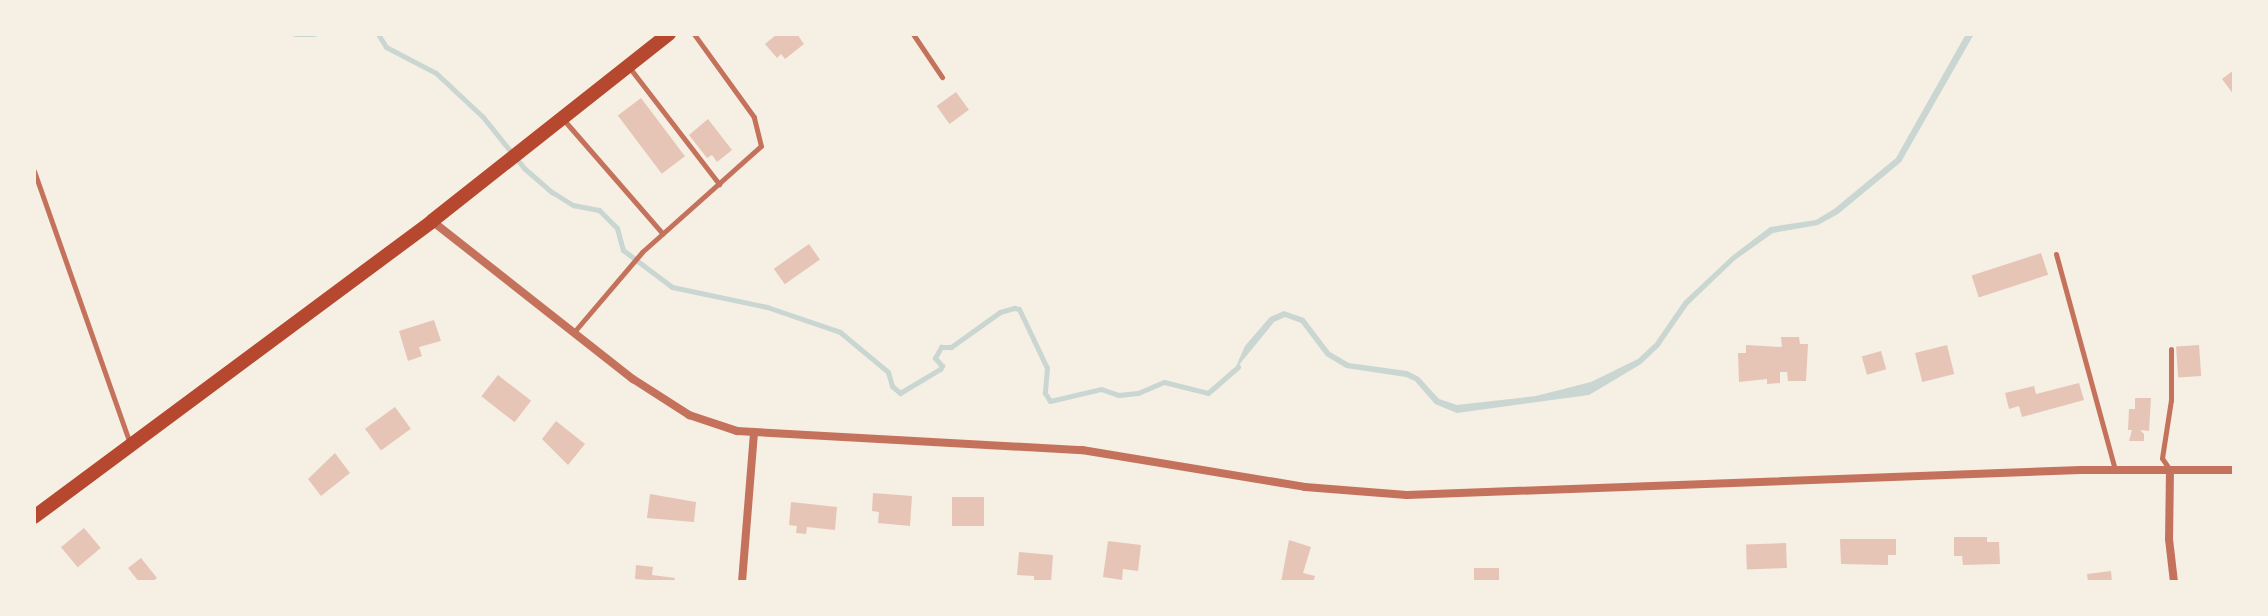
<!DOCTYPE html>
<style>
body{margin:0}
#map{position:relative;width:2268px;height:616px;overflow:hidden;background:#f6efe4;font-family:"PT Sans",sans-serif}
div>[style]{position:absolute}
.water>*{inset:0;background:#c9d6d2}
.stream>*{height:5px;margin:-2.5px;padding:0 2.5px;transform-origin:2.5px;border-radius:2.5px;background:#c9d6d2}
.building>*{inset:0;background:#e6c5b7;transform-origin:0 0}
.service>*{height:5px;margin:-2.5px;padding:0 2.5px;transform-origin:2.5px;border-radius:2.5px;background:#c5725c}
.minor>*{height:8px;margin:-4px;padding:0 4px;transform-origin:4px;border-radius:4px;background:#c5725c}
.secondary>*{height:14px;margin:-7px;padding:0 7px;transform-origin:7px;border-radius:7px;background:#b5482f}
span{translate:-50% -50%;white-space:nowrap;text-align:center;line-height:1.15;-webkit-text-stroke:8px #f6efe4;paint-order:stroke}
.frame{position:absolute;inset:0;border:36px solid #f6efe4;pointer-events:none}
</style>
<div id="map">
<div class="water">
<div style="clip-path:polygon(1966px 34px,1974px 34px,1901px 162px,1838px 214px,1818px 225px,1773px 233px,1735px 260px,1688px 305px,1659px 347px,1641px 364px,1589px 395px,1457px 413px,1435px 404px,1415px 381px,1406px 377px,1346px 368px,1326px 356px,1301px 323px,1285px 317px,1274px 322px,1234px 371px,1245px 346px,1270px 317px,1284px 311px,1304px 318px,1330px 352px,1349px 363px,1407px 371px,1419px 377px,1439px 399px,1457px 405px,1536px 396px,1591px 382px,1638px 359px,1655px 343px,1684px 301px,1732px 256px,1770px 227px,1816px 220px,1834px 209px,1896px 158px)"></div>
</div>
<div class="stream">
<div style="left:295px;top:34px;width:19px"></div>
<div style="left:378px;top:34px;width:15px;rotate:58deg"></div>
<div style="left:386px;top:47px;width:56px;rotate:27.5deg"></div>
<div style="left:436px;top:73px;width:64px;rotate:43.1deg"></div>
<div style="left:483px;top:117px;width:65px;rotate:51.2deg"></div>
<div style="left:524px;top:168px;width:37px;rotate:41deg"></div>
<div style="left:552px;top:192px;width:25px;rotate:32deg"></div>
<div style="left:573px;top:205px;width:26px;rotate:11deg"></div>
<div style="left:599px;top:210px;width:25px;rotate:45deg"></div>
<div style="left:617px;top:228px;width:23px;rotate:75deg"></div>
<div style="left:623px;top:250px;width:61px;rotate:37.1deg"></div>
<div style="left:672px;top:287px;width:97px;rotate:11.9deg"></div>
<div style="left:767px;top:307px;width:77px;rotate:18.9deg"></div>
<div style="left:840px;top:332px;width:62px;rotate:39.8deg"></div>
<div style="left:888px;top:372px;width:15px;rotate:74deg"></div>
<div style="left:892px;top:386px;width:11px;rotate:41deg"></div>
<div style="left:900px;top:393px;width:47px;rotate:-31deg"></div>
<div style="left:940px;top:369px;width:4px;rotate:-56deg"></div>
<div style="left:942px;top:366px;width:11px;rotate:-131deg"></div>
<div style="left:935px;top:358px;width:13px;rotate:-61deg"></div>
<div style="left:941px;top:347px;width:10px"></div>
<div style="left:951px;top:347px;width:60px;rotate:-35.5deg"></div>
<div style="left:1000px;top:312px;width:15px;rotate:-16deg"></div>
<div style="left:1014px;top:308px;width:5px;rotate:11deg"></div>
<div style="left:1019px;top:309px;width:65px;rotate:64.6deg"></div>
<div style="left:1047px;top:368px;width:25px;rotate:95deg"></div>
<div style="left:1045px;top:393px;width:9px;rotate:58deg"></div>
<div style="left:1050px;top:401px;width:52px;rotate:-13.2deg"></div>
<div style="left:1101px;top:389px;width:18px;rotate:19deg"></div>
<div style="left:1118px;top:395px;width:20px;rotate:-6deg"></div>
<div style="left:1138px;top:393px;width:28px;rotate:-23deg"></div>
<div style="left:1164px;top:382px;width:45px;rotate:14deg"></div>
<div style="left:1208px;top:393px;width:40px;rotate:-41deg"></div>
</div>
<div class="building">
<div style="clip-path:polygon(777px 34px,797px 34px,804px 44px,785px 59px,781px 54px,777px 58px,765px 44px)"></div>
<div style="clip-path:polygon(2234px 70px,2234px 95px,2222px 79px)"></div>
<div style="left:956px;top:92px;width:22px;height:24px;rotate:54deg"></div>
<div style="left:641px;top:98px;width:73px;height:29px;rotate:53deg"></div>
<div style="clip-path:polygon(708px 119px,732px 150px,717px 162px,712px 155px,707px 158px,689px 135px)"></div>
<div style="left:809px;top:244px;width:19px;height:43px;rotate:55deg"></div>
<div style="left:2041px;top:253px;width:23px;height:73px;rotate:72deg"></div>
<div style="clip-path:polygon(434px 320px,441px 341px,419px 347px,422px 356px,408px 361px,399px 331px)"></div>
<div style="clip-path:polygon(1781px 337px,1799px 337px,1800px 344px,1808px 344px,1806px 381px,1788px 381px,1787px 372px,1780px 372px,1780px 383px,1767px 384px,1767px 379px,1739px 382px,1738px 353px,1746px 353px,1746px 345px,1782px 347px)"></div>
<div style="left:1947px;top:345px;width:30px;height:33px;rotate:76deg"></div>
<div style="left:2199px;top:345px;width:31px;height:23px;rotate:86deg"></div>
<div style="left:1881px;top:351px;width:19px;height:20px;rotate:74deg"></div>
<div style="left:498px;top:375px;width:42px;height:27px;rotate:38deg"></div>
<div style="clip-path:polygon(2079px 383px,2084px 400px,2022px 417px,2019px 406px,2009px 409px,2005px 393px,2034px 386px,2036px 394px)"></div>
<div style="clip-path:polygon(2135px 398px,2151px 398px,2149px 431px,2140px 430px,2144px 434px,2144px 441px,2129px 441px,2132px 430px,2128px 430px,2129px 409px,2135px 409px)"></div>
<div style="left:395px;top:407px;width:27px;height:37px;rotate:54deg"></div>
<div style="clip-path:polygon(556px 421px,585px 444px,568px 465px,542px 439px)"></div>
<div style="clip-path:polygon(335px 453px,350px 473px,321px 496px,308px 479px)"></div>
<div style="clip-path:polygon(873px 493px,912px 496px,910px 526px,878px 523px,879px 512px,872px 511px)"></div>
<div style="clip-path:polygon(650px 494px,696px 502px,694px 522px,647px 518px)"></div>
<div style="left:952px;top:497px;width:32px;height:29px"></div>
<div style="clip-path:polygon(791px 502px,837px 507px,835px 530px,807px 527px,806px 534px,796px 533px,797px 526px,789px 525px)"></div>
<div style="left:84px;top:528px;width:26px;height:30px;rotate:50deg"></div>
<div style="clip-path:polygon(1954px 537px,1987px 537px,1987px 542px,1999px 542px,2000px 564px,1963px 565px,1962px 556px,1954px 556px)"></div>
<div style="clip-path:polygon(1840px 539px,1896px 539px,1896px 555px,1888px 555px,1888px 565px,1841px 564px)"></div>
<div style="clip-path:polygon(1289px 540px,1311px 547px,1303px 573px,1315px 576px,1313px 582px,1281px 582px)"></div>
<div style="clip-path:polygon(1108px 541px,1141px 545px,1138px 571px,1123px 569px,1122px 580px,1103px 577px)"></div>
<div style="left:1786px;top:543px;width:25px;height:40px;rotate:88deg"></div>
<div style="clip-path:polygon(1019px 552px,1053px 555px,1051px 582px,1034px 582px,1034px 576px,1017px 575px)"></div>
<div style="clip-path:polygon(141px 558px,157px 578px,152px 582px,139px 582px,128px 568px)"></div>
<div style="clip-path:polygon(636px 565px,653px 567px,652px 575px,675px 578px,674px 582px,635px 579px)"></div>
<div style="left:1474px;top:568px;width:25px;height:14px"></div>
<div style="clip-path:polygon(2111px 571px,2112px 582px,2088px 582px,2087px 574px)"></div>
</div>
<div class="service">
<div style="left:913px;top:34px;width:52px;rotate:56deg"></div>
<div style="left:629px;top:67px;width:148px;rotate:52.4deg"></div>
<div style="left:563px;top:119px;width:152px;rotate:49deg"></div>
<div style="left:34px;top:171px;width:286px;rotate:70.6deg"></div>
<div style="left:2056px;top:254px;width:223px;rotate:74.7deg"></div>
<div style="left:574px;top:332px;width:105px;rotate:-49.6deg"></div>
<div style="left:642px;top:252px;width:159px;rotate:-41.7deg"></div>
<div style="left:761px;top:146px;width:30px;rotate:-104deg"></div>
<div style="left:754px;top:117px;width:102px;rotate:-125.9deg"></div>
<div style="left:2170px;top:470px;width:14px;rotate:-124deg"></div>
<div style="left:2162px;top:458px;width:59px;rotate:-81.2deg"></div>
<div style="left:2171px;top:400px;width:51px;rotate:-90deg"></div>
</div>
<div class="minor">
<div style="left:432px;top:221px;width:256px;rotate:38.2deg"></div>
<div style="left:633px;top:379px;width:67px;rotate:32.7deg"></div>
<div style="left:689px;top:415px;width:51px;rotate:18.4deg"></div>
<div style="left:737px;top:431px;width:346px;rotate:3.2deg"></div>
<div style="left:1082px;top:450px;width:226px;rotate:9.4deg"></div>
<div style="left:1305px;top:487px;width:102px;rotate:4.5deg"></div>
<div style="left:1407px;top:495px;width:674px;rotate:-2.12deg"></div>
<div style="left:2081px;top:470px;width:153px"></div>
<div style="left:2170px;top:470px;width:69px;rotate:90.8deg"></div>
<div style="left:2169px;top:539px;width:43px;rotate:83.4deg"></div>
<div style="left:742px;top:582px;width:149px;rotate:-85.4deg"></div>
</div>
<div class="secondary">
<div style="left:34px;top:517px;width:496px;rotate:-36.6deg"></div>
<div style="left:432px;top:221px;width:302px;rotate:-38.3deg"></div>
</div>
<div class="frame"></div>
</div>
